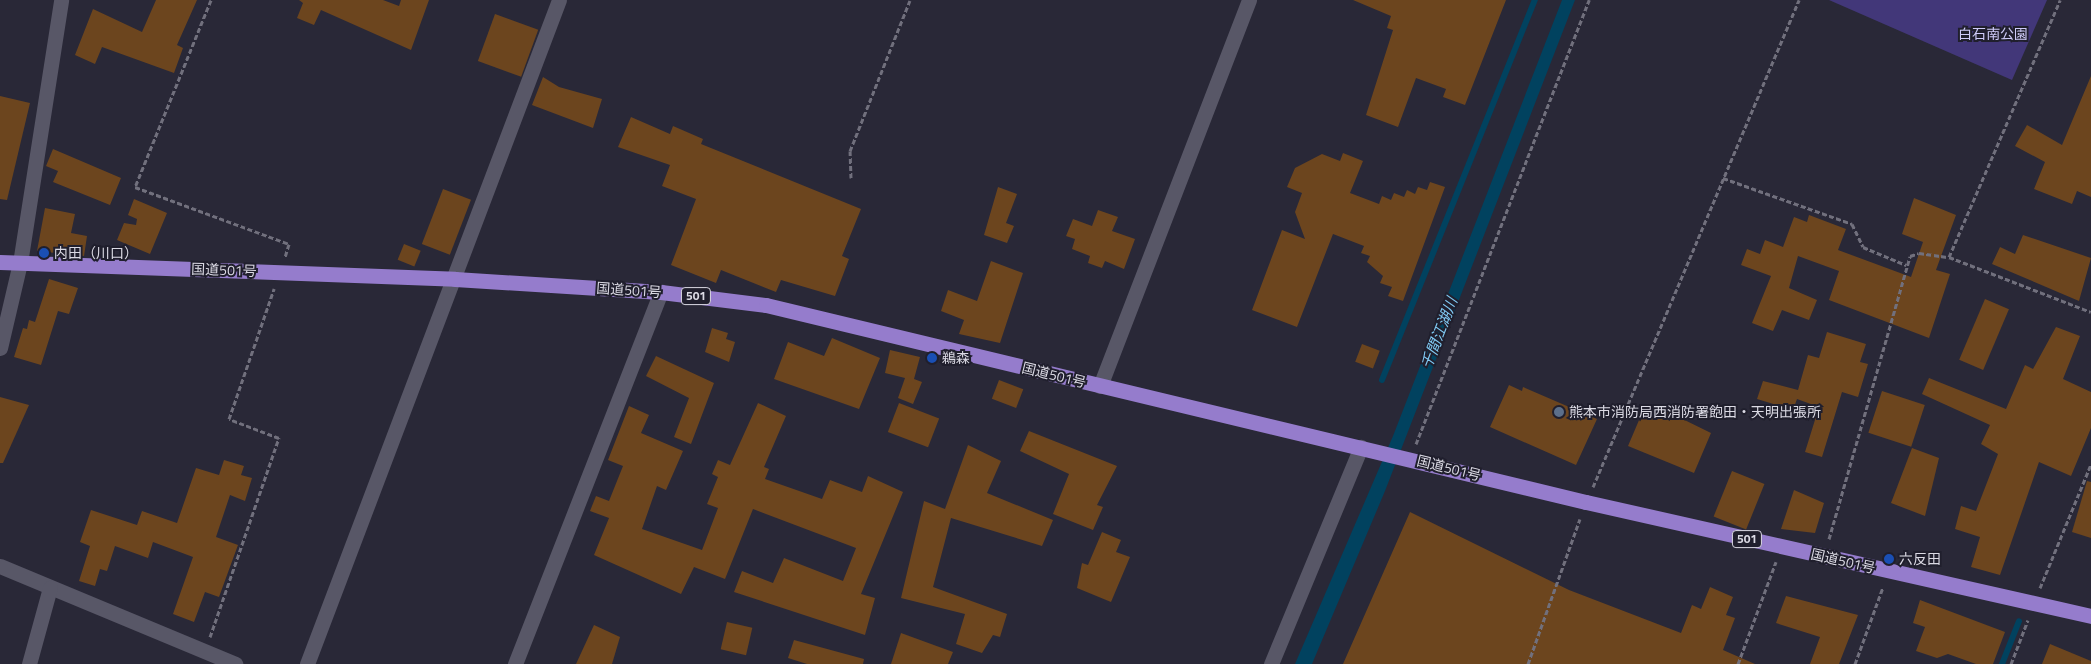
<!DOCTYPE html>
<meta charset="utf-8">
<style>
body{margin:0}
#map{position:relative;width:2091px;height:664px;overflow:hidden;background:#292837;font-family:"Titillium Web","Noto Sans JP",sans-serif}
div>[style]{position:absolute}
.green>*{inset:0;background:#423779}
.water>*{inset:0;background:#01425f}
.stream>*{height:6px;margin:-3px;padding:0 3px;transform-origin:3px;border-radius:3px;background:#01425f}
.building>*{inset:0;background:#6c451e;transform-origin:0 0}
.path>*{height:3px;margin-top:-1.5px;transform-origin:0;background:repeating-linear-gradient(90deg,#71707d 0 5px,transparent 0 7.5px)}
.minor>*{height:15px;margin:-7.5px;padding:0 7.5px;transform-origin:7.5px;border-radius:7.5px;background:#585767}
.trunk>*{height:15px;margin:-7.5px;padding:0 7.5px;transform-origin:7.5px;border-radius:7.5px;background:#957ccc}
.dots>*{width:14px;height:14px;translate:-50% -50%;box-sizing:border-box;border:2px solid #201f2d;border-radius:50%}
span{translate:-50% -50%;white-space:nowrap;text-align:center;line-height:1.15;-webkit-text-stroke:4px #201f2d;paint-order:stroke}
.shield-label span{padding:1px 4px;background:#201f2d;border:1px solid;border-radius:4px;-webkit-text-stroke-width:0}
.shield-label{font-size:12px;color:#dbdae4;font-weight:700}
.park-label{font-size:14px;color:#cecbf8}
.poi-label{font-size:14px;color:#dbdae4}
.left{translate:0 -50%;text-align:left}
.street-label{font-size:14px;color:#dbdae4}
.water-label{font-size:15px;color:#81caf4;font-style:italic}
</style>
<div id="map">
<div class="green">
<div style="clip-path:polygon(1829px 0,2047px 0,2012px 80px)"></div>
</div>
<div class="water">
<div style="clip-path:polygon(1562px 0,1575px 0,1385px 491px,1312px 664px,1295px 664px,1393px 436px)"></div>
</div>
<div class="stream">
<div style="left:1382px;top:380px;width:410px;rotate:-68.1deg"></div>
<div style="left:2002px;top:664px;width:46px;rotate:-68.4deg"></div>
</div>
<div class="building">
<div style="clip-path:polygon(156px 0,197px 0,177px 45px,183px 48px,174px 73px,102px 47px,95px 64px,75px 55px,93px 9px,142px 32px)"></div>
<div style="clip-path:polygon(299px 0,383px 0,399px 6px,401px 0,429px 0,411px 50px,321px 10px,314px 25px,297px 18px,303px 3px)"></div>
<div style="clip-path:polygon(1353px 0,1506px 0,1465px 105px,1443px 97px,1446px 89px,1416px 78px,1398px 127px,1366px 115px,1393px 30px,1387px 28px,1391px 16px)"></div>
<div style="left:495px;top:14px;width:46px;height:50px;rotate:20deg"></div>
<div style="clip-path:polygon(2091px 76px,2091px 197px,2077px 191px,2072px 204px,2034px 189px,2045px 162px,2015px 146px,2027px 125px,2062px 145px)"></div>
<div style="clip-path:polygon(543px 77px,559px 87px,602px 99px,593px 128px,532px 105px)"></div>
<div style="clip-path:polygon(0 96px,30px 103px,7px 200px,0 199px)"></div>
<div style="clip-path:polygon(631px 117px,670px 134px,673px 126px,703px 139px,701px 144px,861px 209px,842px 256px,849px 259px,835px 296px,781px 280px,776px 292px,721px 270px,716px 283px,671px 265px,696px 199px,662px 186px,670px 165px,618px 147px)"></div>
<div style="clip-path:polygon(53px 149px,121px 178px,110px 205px,53px 182px,58px 171px,46px 166px)"></div>
<div style="clip-path:polygon(1343px 153px,1363px 161px,1350px 193px,1379px 204px,1382px 196px,1391px 200px,1394px 193px,1404px 197px,1407px 190px,1415px 194px,1418px 187px,1427px 190px,1430px 182px,1445px 187px,1403px 301px,1388px 296px,1392px 287px,1380px 283px,1383px 276px,1367px 262px,1370px 256px,1361px 253px,1364px 246px,1333px 234px,1297px 327px,1252px 310px,1282px 230px,1305px 239px,1295px 212px,1302px 193px,1287px 187px,1295px 168px,1322px 154px,1340px 161px)"></div>
<div style="clip-path:polygon(998px 187px,1017px 194px,1006px 223px,1014px 226px,1007px 243px,984px 235px)"></div>
<div style="left:443px;top:189px;width:30px;height:59px;rotate:21deg"></div>
<div style="clip-path:polygon(1914px 198px,1956px 215px,1936px 270px,1950px 274px,1929px 338px,1829px 300px,1839px 271px,1798px 256px,1789px 288px,1817px 300px,1809px 320px,1782px 310px,1773px 331px,1752px 323px,1771px 276px,1741px 265px,1747px 249px,1760px 254px,1765px 240px,1783px 247px,1794px 217px,1807px 222px,1809px 215px,1846px 229px,1838px 250px,1911px 277px,1923px 242px,1902px 234px)"></div>
<div style="clip-path:polygon(134px 199px,167px 213px,150px 254px,117px 240px,124px 223px,136px 225px,137px 219px,128px 215px)"></div>
<div style="clip-path:polygon(45px 208px,75px 214px,71px 233px,87px 236px,84px 256px,37px 251px)"></div>
<div style="clip-path:polygon(1098px 210px,1118px 217px,1112px 231px,1135px 239px,1124px 269px,1105px 261px,1102px 268px,1088px 263px,1090px 256px,1072px 249px,1075px 239px,1066px 236px,1073px 219px,1092px 226px)"></div>
<div style="clip-path:polygon(2023px 235px,2091px 258px,2079px 301px,1992px 264px,2000px 247px,2015px 254px)"></div>
<div style="left:404px;top:244px;width:18px;height:17px;rotate:22deg"></div>
<div style="clip-path:polygon(991px 261px,1023px 273px,1000px 343px,959px 334px,964px 320px,941px 311px,948px 290px,977px 301px)"></div>
<div style="clip-path:polygon(49px 279px,78px 288px,69px 314px,58px 311px,41px 365px,14px 357px,23px 328px,27px 329px,29px 320px,35px 322px)"></div>
<div style="left:1985px;top:299px;width:26px;height:66px;rotate:23deg"></div>
<div style="clip-path:polygon(2056px 327px,2080px 336px,2063px 379px,2091px 392px,2091px 428px,2071px 476px,2039px 462px,2000px 575px,1971px 567px,1980px 537px,1955px 529px,1961px 506px,1976px 511px,1998px 454px,1981px 444px,1990px 425px,1922px 394px,1929px 378px,2006px 409px,2025px 365px,2033px 369px)"></div>
<div style="clip-path:polygon(712px 328px,728px 333px,726px 339px,735px 342px,729px 362px,705px 352px)"></div>
<div style="clip-path:polygon(1827px 332px,1866px 344px,1860px 362px,1868px 364px,1858px 397px,1842px 392px,1822px 457px,1805px 452px,1819px 407px,1797px 399px,1793px 410px,1757px 399px,1763px 381px,1798px 390px,1808px 355px,1819px 358px)"></div>
<div style="clip-path:polygon(832px 338px,880px 358px,859px 409px,774px 379px,788px 342px,824px 356px)"></div>
<div style="left:1362px;top:344px;width:19px;height:19px;rotate:21deg"></div>
<div style="clip-path:polygon(890px 350px,920px 357px,914px 379px,922px 382px,913px 404px,898px 398px,905px 378px,885px 373px)"></div>
<div style="clip-path:polygon(656px 356px,714px 383px,691px 444px,674px 437px,689px 398px,646px 376px)"></div>
<div style="left:999px;top:380px;width:26px;height:20px;rotate:21deg"></div>
<div style="clip-path:polygon(1509px 385px,1522px 391px,1523px 387px,1597px 419px,1576px 465px,1490px 427px)"></div>
<div style="left:1882px;top:391px;width:45px;height:44px;rotate:18deg"></div>
<div style="clip-path:polygon(0 397px,29px 405px,3px 463px,0 463px)"></div>
<div style="clip-path:polygon(758px 403px,786px 416px,764px 467px,769px 469px,765px 479px,822px 499px,830px 480px,862px 492px,868px 476px,903px 492px,861px 594px,875px 598px,865px 635px,734px 592px,742px 571px,773px 583px,784px 558px,843px 581px,856px 548px,753px 509px,725px 579px,694px 567px,681px 594px,594px 555px,609px 518px,590px 511px,596px 496px,609px 501px,623px 466px,608px 460px,629px 406px,649px 415px,641px 433px,683px 451px,666px 490px,657px 486px,642px 529px,702px 550px,718px 508px,707px 504px,718px 477px,712px 474px,718px 460px,730px 465px)"></div>
<div style="left:899px;top:403px;width:43px;height:31px;rotate:21deg"></div>
<div style="clip-path:polygon(1654px 405px,1711px 433px,1694px 473px,1628px 446px,1645px 406px,1652px 409px)"></div>
<div style="clip-path:polygon(1029px 431px,1117px 466px,1097px 505px,1103px 507px,1093px 530px,1053px 514px,1069px 474px,1020px 451px)"></div>
<div style="clip-path:polygon(968px 445px,1001px 461px,987px 493px,1053px 520px,1042px 546px,951px 518px,933px 587px,1007px 614px,1000px 637px,993px 635px,982px 653px,956px 644px,965px 614px,901px 598px,924px 501px,945px 509px)"></div>
<div style="clip-path:polygon(1912px 448px,1939px 458px,1925px 516px,1891px 503px)"></div>
<div style="clip-path:polygon(224px 460px,244px 466px,241px 475px,252px 478px,245px 501px,230px 495px,216px 537px,238px 545px,219px 597px,205px 592px,194px 622px,173px 614px,193px 557px,153px 542px,148px 558px,115px 546px,107px 571px,100px 569px,95px 586px,79px 581px,90px 546px,80px 542px,91px 510px,137px 525px,142px 511px,177px 523px,196px 468px,219px 475px)"></div>
<div style="left:1732px;top:471px;width:35px;height:49px;rotate:22deg"></div>
<div style="clip-path:polygon(2087px 481px,2091px 482px,2091px 538px,2072px 532px)"></div>
<div style="clip-path:polygon(1794px 490px,1824px 503px,1815px 533px,1781px 529px)"></div>
<div style="clip-path:polygon(1410px 512px,1569px 590px,1681px 633px,1692px 605px,1701px 609px,1710px 587px,1733px 597px,1726px 615px,1735px 618px,1723px 650px,1755px 664px,1343px 664px)"></div>
<div style="clip-path:polygon(1102px 532px,1121px 540px,1116px 552px,1130px 557px,1111px 602px,1077px 588px,1082px 563px,1088px 565px)"></div>
<div style="clip-path:polygon(1786px 596px,1858px 615px,1839px 664px,1810px 664px,1820px 637px,1776px 623px)"></div>
<div style="clip-path:polygon(1920px 600px,2005px 632px,1993px 664px,1976px 664px,1948px 654px,1937px 658px,1916px 651px,1925px 627px,1913px 623px)"></div>
<div style="left:727px;top:622px;width:26px;height:28px;rotate:13deg"></div>
<div style="clip-path:polygon(594px 625px,620px 637px,612px 664px,576px 664px)"></div>
<div style="clip-path:polygon(901px 633px,953px 652px,948px 664px,891px 664px)"></div>
<div style="clip-path:polygon(794px 640px,864px 659px,863px 664px,807px 664px,788px 658px)"></div>
<div style="clip-path:polygon(2050px 644px,2091px 661px,2091px 664px,2042px 664px)"></div>
</div>
<div class="path">
<div style="left:211px;top:0;width:202px;rotate:112.1deg"></div>
<div style="left:135px;top:187px;width:164px;rotate:20.3deg"></div>
<div style="left:289px;top:244px;width:14px;rotate:107deg"></div>
<div style="left:851px;top:178px;width:27px;rotate:-92deg"></div>
<div style="left:850px;top:151px;width:162px;rotate:-68.3deg"></div>
<div style="left:1723px;top:178px;width:137px;rotate:19.6deg"></div>
<div style="left:1852px;top:224px;width:25px;rotate:64deg"></div>
<div style="left:1863px;top:247px;width:47px;rotate:22.7deg"></div>
<div style="left:1949px;top:257px;width:280px;rotate:-66.6deg"></div>
<div style="left:1416px;top:444px;width:477px;rotate:-68.7deg"></div>
<div style="left:1593px;top:487px;width:529px;rotate:-67.07deg"></div>
<div style="left:1829px;top:539px;width:294px;rotate:-74deg"></div>
<div style="left:1910px;top:256px;width:9px;rotate:-18deg"></div>
<div style="left:1919px;top:253px;width:30px;rotate:8deg"></div>
<div style="left:1949px;top:257px;width:152px;rotate:21.2deg"></div>
<div style="left:2040px;top:588px;width:134px;rotate:-67.6deg"></div>
<div style="left:210px;top:637px;width:211px;rotate:-70.9deg"></div>
<div style="left:279px;top:438px;width:53px;rotate:-159.2deg"></div>
<div style="left:229px;top:419px;width:138px;rotate:-70.9deg"></div>
<div style="left:1528px;top:664px;width:154px;rotate:-70.3deg"></div>
<div style="left:1738px;top:664px;width:109px;rotate:-69.6deg"></div>
<div style="left:1855px;top:664px;width:82px;rotate:-70deg"></div>
<div style="left:2011px;top:664px;width:47px;rotate:-68.9deg"></div>
</div>
<div class="minor">
<div style="left:0;top:348px;width:87px;rotate:-76.8deg"></div>
<div style="left:20px;top:263px;width:266px;rotate:-81.1deg"></div>
<div style="left:1100px;top:386px;width:414px;rotate:-68.9deg"></div>
<div style="left:0;top:566px;width:255px;rotate:22.6deg"></div>
<div style="left:29px;top:664px;width:79px;rotate:-74.6deg"></div>
<div style="left:307px;top:664px;width:710px;rotate:-69.22deg"></div>
<div style="left:515px;top:664px;width:400px;rotate:-68.6deg"></div>
<div style="left:1271px;top:664px;width:235px;rotate:-67.5deg"></div>
</div>
<div class="trunk">
<div style="left:0;top:262px;width:455px;rotate:2.1deg"></div>
<div style="left:455px;top:279px;width:206px;rotate:3.6deg"></div>
<div style="left:661px;top:292px;width:106px;rotate:7.1deg"></div>
<div style="left:766px;top:305px;width:843px;rotate:13.51deg"></div>
<div style="left:1586px;top:502px;width:518px;rotate:12.72deg"></div>
</div>
<div class="dots">
<div style="left:44px;top:253px;background:#1a4fb4"></div>
<div style="left:932px;top:358px;background:#1a4fb4"></div>
<div style="left:1559px;top:412px;background:#5c6f8a"></div>
<div style="left:1889px;top:559px;background:#1a4fb4"></div>
</div>
<div class="shield-label">
<span style="left:696px;top:296px">501</span>
<span style="left:1747px;top:539px">501</span>
</div>
<div class="park-label">
<span style="left:1993px;top:34px">白石南公園</span>
</div>
<div class="poi-label">
<span class="left" style="left:54px;top:253px">内田（川口）</span>
<span class="left" style="left:942px;top:358px">鵜森</span>
<span class="left" style="left:1569px;top:412px">熊本市消防局西消防署飽田・天明出張所</span>
<span class="left" style="left:1899px;top:559px">六反田</span>
</div>
<div class="street-label">
<span style="left:224px;top:270px;rotate:2deg">国道501号</span>
<span style="left:629px;top:290px;rotate:4deg">国道501号</span>
<span style="left:1054px;top:375px;rotate:14deg">国道501号</span>
<span style="left:1449px;top:468px;rotate:14deg">国道501号</span>
<span style="left:1843px;top:561px;rotate:13deg">国道501号</span>
</div>
<div class="water-label">
<span style="left:1439px;top:333px;rotate:-69deg">千間江湖川</span>
</div>
</div>
